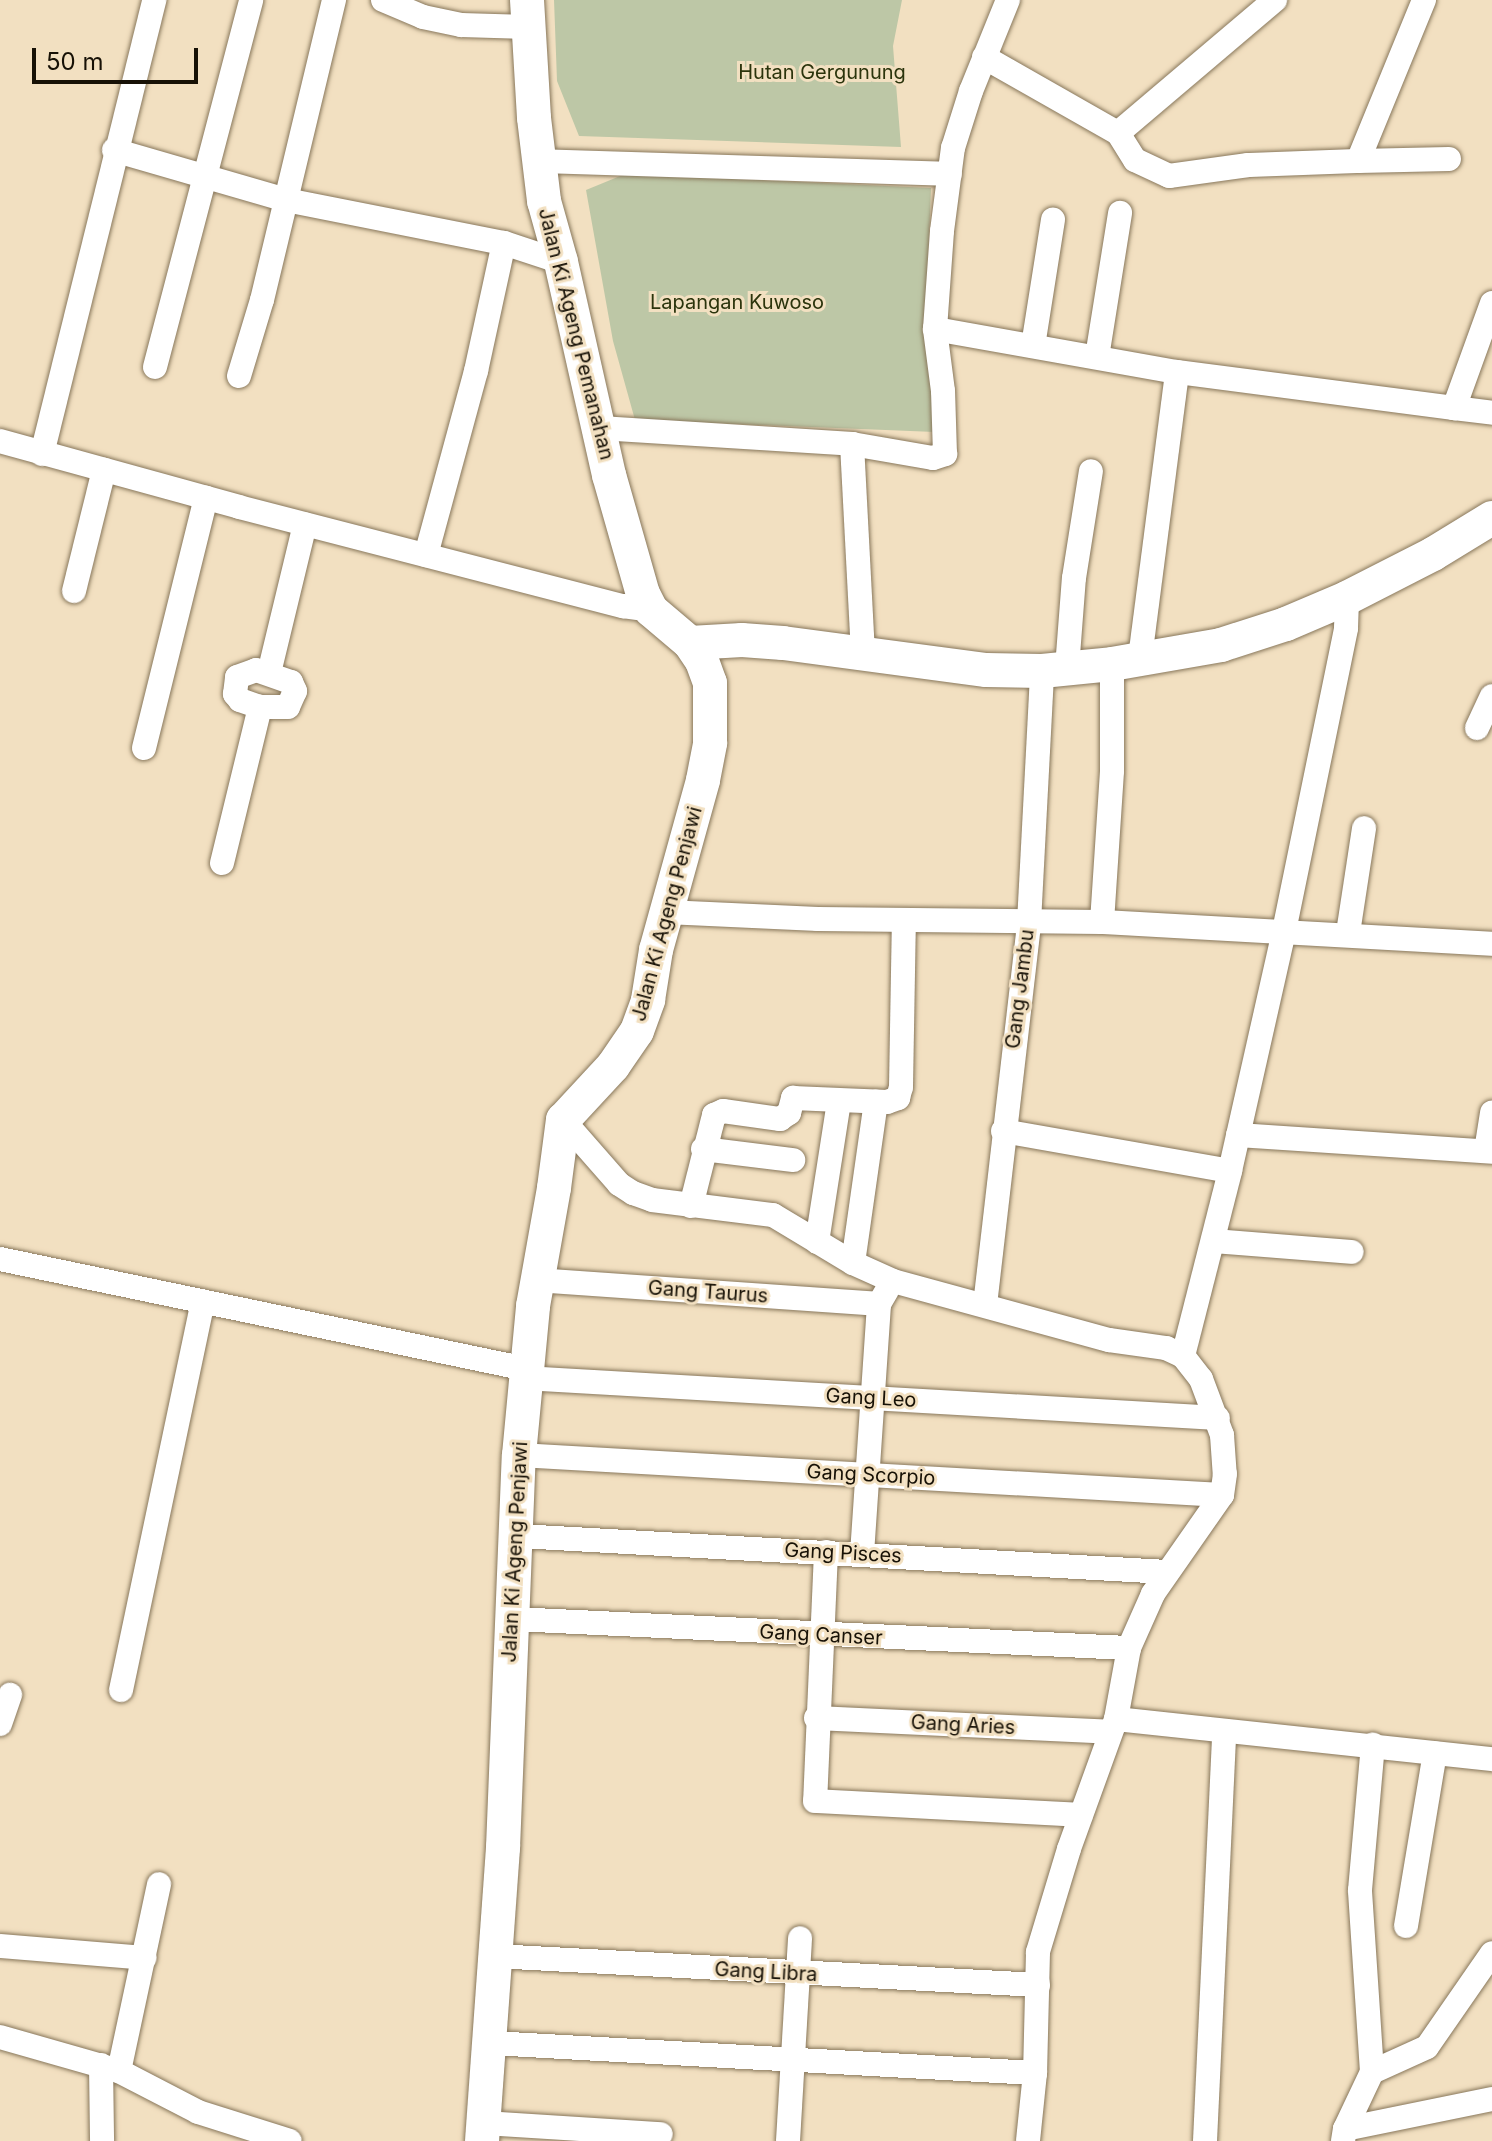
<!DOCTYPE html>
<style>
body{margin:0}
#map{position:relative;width:1492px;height:2141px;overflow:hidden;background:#f2e0c1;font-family:Inter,sans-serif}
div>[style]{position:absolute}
.green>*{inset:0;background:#bdc7a6}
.roads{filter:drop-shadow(0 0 2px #88775b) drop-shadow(0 0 2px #88775b)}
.street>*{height:24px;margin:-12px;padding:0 12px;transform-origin:12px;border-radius:12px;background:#fff}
.secondary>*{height:34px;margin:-17px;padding:0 17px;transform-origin:17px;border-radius:17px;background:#fff}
span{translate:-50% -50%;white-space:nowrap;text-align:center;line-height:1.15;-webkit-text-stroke:6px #f2e0c1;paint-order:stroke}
.park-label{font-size:20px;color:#2b340c}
.street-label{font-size:20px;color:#171106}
.scale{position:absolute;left:32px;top:48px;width:166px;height:36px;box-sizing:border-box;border:4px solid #171106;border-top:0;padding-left:10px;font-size:24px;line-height:28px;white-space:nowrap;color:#171106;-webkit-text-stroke:6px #f2e0c1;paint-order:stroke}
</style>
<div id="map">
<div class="green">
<div style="clip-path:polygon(554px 0,902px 0,893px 46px,901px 147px,579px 136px,557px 81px)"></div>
<div style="clip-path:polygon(625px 174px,931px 188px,926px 320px,935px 432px,635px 420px,613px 341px,586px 190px)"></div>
</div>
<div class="roads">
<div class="street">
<div style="left:383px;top:0;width:43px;rotate:23deg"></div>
<div style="left:423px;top:17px;width:39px;rotate:12deg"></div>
<div style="left:461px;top:25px;width:67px;rotate:1.7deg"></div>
<div style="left:984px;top:57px;width:154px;rotate:29.6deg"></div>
<div style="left:1118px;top:133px;width:32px;rotate:58deg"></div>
<div style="left:1135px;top:160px;width:38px;rotate:25deg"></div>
<div style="left:1169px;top:176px;width:80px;rotate:-7.9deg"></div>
<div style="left:1248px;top:165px;width:110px;rotate:-2.1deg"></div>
<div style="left:1358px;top:161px;width:174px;rotate:-67.7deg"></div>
<div style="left:1118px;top:133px;width:206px;rotate:-40.3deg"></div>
<div style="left:114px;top:150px;width:179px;rotate:16.2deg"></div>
<div style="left:286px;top:200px;width:222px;rotate:11.2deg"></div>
<div style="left:504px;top:243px;width:60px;rotate:18.4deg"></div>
<div style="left:538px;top:161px;width:412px;rotate:1.8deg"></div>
<div style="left:1358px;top:161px;width:91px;rotate:-1.3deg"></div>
<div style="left:1492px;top:303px;width:112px;rotate:109.9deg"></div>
<div style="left:1454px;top:408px;width:38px;rotate:7deg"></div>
<div style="left:935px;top:329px;width:246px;rotate:10.1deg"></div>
<div style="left:1177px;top:372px;width:279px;rotate:7.4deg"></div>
<div style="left:1033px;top:346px;width:128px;rotate:-81deg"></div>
<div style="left:1097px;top:357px;width:146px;rotate:-80.9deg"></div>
<div style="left:155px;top:367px;width:379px;rotate:-75.3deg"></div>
<div style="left:239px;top:376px;width:79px;rotate:-73.2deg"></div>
<div style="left:262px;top:300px;width:309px;rotate:-76.5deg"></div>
<div style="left:600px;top:428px;width:253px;rotate:3.6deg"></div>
<div style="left:852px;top:444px;width:82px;rotate:9.8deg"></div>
<div style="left:933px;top:458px;width:13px;rotate:-18deg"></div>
<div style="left:945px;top:454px;width:63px;rotate:-91.8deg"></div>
<div style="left:943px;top:391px;width:63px;rotate:-97.4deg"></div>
<div style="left:935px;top:329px;width:98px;rotate:-85.9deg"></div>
<div style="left:942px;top:231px;width:84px;rotate:-82.5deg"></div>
<div style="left:953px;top:148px;width:60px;rotate:-72.5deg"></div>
<div style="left:971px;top:91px;width:98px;rotate:-67.9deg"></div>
<div style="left:0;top:441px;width:248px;rotate:15.4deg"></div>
<div style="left:239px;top:507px;width:397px;rotate:14.5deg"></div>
<div style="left:623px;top:606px;width:28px;rotate:8deg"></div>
<div style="left:852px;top:444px;width:211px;rotate:87deg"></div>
<div style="left:42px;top:454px;width:468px;rotate:-76.1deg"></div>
<div style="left:426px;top:555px;width:191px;rotate:-74.8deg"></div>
<div style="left:476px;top:371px;width:131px;rotate:-77.7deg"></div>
<div style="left:74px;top:591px;width:125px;rotate:-76.1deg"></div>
<div style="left:1140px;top:658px;width:288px;rotate:-82.6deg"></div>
<div style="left:1067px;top:668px;width:90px;rotate:-85.6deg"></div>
<div style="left:1074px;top:578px;width:108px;rotate:-81deg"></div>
<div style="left:256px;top:670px;width:37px;rotate:19deg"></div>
<div style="left:291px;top:682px;width:10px;rotate:66deg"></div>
<div style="left:295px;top:691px;width:17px;rotate:114deg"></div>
<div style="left:288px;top:707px;width:28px;rotate:180deg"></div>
<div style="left:260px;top:707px;width:21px;rotate:-161deg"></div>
<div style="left:240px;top:700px;width:8px;rotate:-130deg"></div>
<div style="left:235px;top:694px;width:17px;rotate:-83deg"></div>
<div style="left:237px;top:677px;width:20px;rotate:-20deg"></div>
<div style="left:269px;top:673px;width:153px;rotate:-76.4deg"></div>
<div style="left:1477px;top:728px;width:35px;rotate:-65deg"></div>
<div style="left:144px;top:748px;width:258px;rotate:-76.1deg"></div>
<div style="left:222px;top:863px;width:161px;rotate:-76.3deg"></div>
<div style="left:666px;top:912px;width:152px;rotate:2.6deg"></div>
<div style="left:818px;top:919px;width:284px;rotate:0.6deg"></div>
<div style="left:1102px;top:922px;width:391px;rotate:3.2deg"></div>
<div style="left:1102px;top:922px;width:151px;rotate:-86.2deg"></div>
<div style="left:1112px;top:771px;width:107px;rotate:-90deg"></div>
<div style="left:1348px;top:933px;width:106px;rotate:-81.3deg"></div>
<div style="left:563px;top:1120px;width:85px;rotate:48.8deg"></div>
<div style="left:619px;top:1184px;width:17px;rotate:33deg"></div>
<div style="left:633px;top:1193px;width:20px;rotate:20deg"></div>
<div style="left:652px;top:1200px;width:122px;rotate:7.1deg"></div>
<div style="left:773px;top:1215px;width:93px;rotate:31deg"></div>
<div style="left:853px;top:1263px;width:44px;rotate:24.2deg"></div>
<div style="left:893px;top:1281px;width:224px;rotate:15.3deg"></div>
<div style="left:1109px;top:1340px;width:58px;rotate:8deg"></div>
<div style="left:1166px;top:1348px;width:19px;rotate:25deg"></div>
<div style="left:1183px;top:1356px;width:29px;rotate:52deg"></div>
<div style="left:1201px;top:1379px;width:60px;rotate:69.4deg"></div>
<div style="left:1222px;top:1435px;width:39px;rotate:86deg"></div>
<div style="left:1225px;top:1474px;width:21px;rotate:98deg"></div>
<div style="left:1222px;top:1495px;width:121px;rotate:124.9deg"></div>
<div style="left:1153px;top:1594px;width:59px;rotate:114deg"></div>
<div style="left:1129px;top:1648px;width:72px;rotate:100.4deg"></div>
<div style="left:1116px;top:1719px;width:138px;rotate:109.9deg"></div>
<div style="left:1069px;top:1849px;width:108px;rotate:106.8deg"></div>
<div style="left:1038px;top:1952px;width:121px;rotate:91.4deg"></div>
<div style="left:1003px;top:1131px;width:230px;rotate:10deg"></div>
<div style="left:1238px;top:1135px;width:255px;rotate:3.8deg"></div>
<div style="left:703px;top:1149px;width:91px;rotate:7deg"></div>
<div style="left:1486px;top:1151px;width:39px;rotate:-81deg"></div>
<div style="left:691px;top:1206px;width:94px;rotate:-75.8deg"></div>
<div style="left:714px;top:1115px;width:10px;rotate:-24deg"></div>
<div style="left:723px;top:1111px;width:58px;rotate:8deg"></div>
<div style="left:780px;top:1119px;width:11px;rotate:-34deg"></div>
<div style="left:789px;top:1113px;width:16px;rotate:-75deg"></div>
<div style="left:793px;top:1098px;width:94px;rotate:2.4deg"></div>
<div style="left:887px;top:1102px;width:12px;rotate:-20deg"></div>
<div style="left:898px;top:1098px;width:11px;rotate:-75deg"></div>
<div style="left:901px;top:1087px;width:166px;rotate:-89deg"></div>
<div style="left:1213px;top:1241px;width:139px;rotate:4.5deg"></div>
<div style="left:817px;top:1242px;width:143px;rotate:-81.1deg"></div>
<div style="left:0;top:1259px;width:537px;rotate:11.81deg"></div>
<div style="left:853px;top:1263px;width:163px;rotate:-81.9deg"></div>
<div style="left:537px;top:1280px;width:343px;rotate:4deg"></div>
<div style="left:985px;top:1305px;width:385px;rotate:-83.4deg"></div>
<div style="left:1029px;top:923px;width:252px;rotate:-87deg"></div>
<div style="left:1183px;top:1356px;width:191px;rotate:-75.7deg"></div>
<div style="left:1230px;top:1171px;width:246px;rotate:-77.3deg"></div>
<div style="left:1284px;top:931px;width:309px;rotate:-78.4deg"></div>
<div style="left:1346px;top:628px;width:30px;rotate:-88deg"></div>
<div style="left:524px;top:1378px;width:695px;rotate:3.3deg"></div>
<div style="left:519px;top:1455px;width:704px;rotate:3.26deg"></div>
<div style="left:519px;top:1536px;width:649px;rotate:3.18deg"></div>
<div style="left:826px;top:1552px;width:249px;rotate:92.5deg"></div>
<div style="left:815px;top:1801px;width:266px;rotate:3deg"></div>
<div style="left:862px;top:1554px;width:251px;rotate:-86.1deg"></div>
<div style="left:879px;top:1304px;width:16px;rotate:-60deg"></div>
<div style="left:513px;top:1619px;width:617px;rotate:2.7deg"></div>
<div style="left:121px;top:1690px;width:397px;rotate:-78.1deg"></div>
<div style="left:816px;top:1718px;width:294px;rotate:2.7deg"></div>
<div style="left:1116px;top:1719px;width:378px;rotate:6.1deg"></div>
<div style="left:0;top:1724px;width:31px;rotate:-71deg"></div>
<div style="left:1406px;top:1926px;width:175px;rotate:-80.5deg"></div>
<div style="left:0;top:1946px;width:145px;rotate:4.7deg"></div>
<div style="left:494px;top:1956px;width:545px;rotate:3.05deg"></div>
<div style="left:0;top:2037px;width:124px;rotate:15.9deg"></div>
<div style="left:119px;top:2071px;width:89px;rotate:27.4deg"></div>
<div style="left:198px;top:2112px;width:96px;rotate:17.5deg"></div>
<div style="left:491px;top:2043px;width:545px;rotate:3.16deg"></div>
<div style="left:1035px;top:2073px;width:68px;rotate:95.9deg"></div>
<div style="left:101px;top:2065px;width:76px;rotate:89.2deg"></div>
<div style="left:119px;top:2071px;width:191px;rotate:-77.9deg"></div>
<div style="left:1372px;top:2072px;width:60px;rotate:-24.4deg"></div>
<div style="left:1427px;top:2047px;width:114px;rotate:-55.3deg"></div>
<div style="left:484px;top:2123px;width:177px;rotate:3.6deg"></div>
<div style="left:1345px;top:2129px;width:150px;rotate:-11.5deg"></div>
<div style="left:788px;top:2141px;width:203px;rotate:-86.6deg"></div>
<div style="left:1205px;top:2141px;width:409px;rotate:-87.3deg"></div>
<div style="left:1343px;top:2141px;width:12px;rotate:-81deg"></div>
<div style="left:1345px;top:2129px;width:63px;rotate:-64.7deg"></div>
<div style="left:1372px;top:2072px;width:182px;rotate:-93.8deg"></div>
<div style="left:1360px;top:1890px;width:146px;rotate:-84.9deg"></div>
</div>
<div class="secondary">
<div style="left:527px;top:0;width:118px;rotate:86.6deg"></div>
<div style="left:534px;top:118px;width:84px;rotate:83.1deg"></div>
<div style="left:544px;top:201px;width:63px;rotate:74.4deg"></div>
<div style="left:561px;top:262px;width:218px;rotate:77.3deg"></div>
<div style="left:609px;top:475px;width:124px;rotate:74.1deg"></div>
<div style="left:643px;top:594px;width:18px;rotate:63deg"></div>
<div style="left:651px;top:610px;width:51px;rotate:40.2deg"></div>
<div style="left:482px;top:2141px;width:294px;rotate:-85.9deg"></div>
<div style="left:503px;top:1848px;width:393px;rotate:-87.7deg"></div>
<div style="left:519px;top:1455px;width:150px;rotate:-84.6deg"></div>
<div style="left:533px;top:1306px;width:120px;rotate:-79.9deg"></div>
<div style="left:554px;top:1188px;width:69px;rotate:-82.5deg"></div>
<div style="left:563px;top:1120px;width:74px;rotate:-47.2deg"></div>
<div style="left:613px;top:1066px;width:42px;rotate:-55.6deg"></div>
<div style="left:637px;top:1031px;width:33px;rotate:-70deg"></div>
<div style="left:648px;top:1000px;width:51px;rotate:-80.9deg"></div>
<div style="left:656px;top:950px;width:176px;rotate:-74.5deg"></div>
<div style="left:703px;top:780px;width:38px;rotate:-79deg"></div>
<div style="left:710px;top:743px;width:60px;rotate:-90deg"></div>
<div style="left:710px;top:683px;width:23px;rotate:-110deg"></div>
<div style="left:702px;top:661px;width:22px;rotate:-124deg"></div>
<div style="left:690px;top:643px;width:52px;rotate:-3.3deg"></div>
<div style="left:742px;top:640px;width:41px;rotate:4.2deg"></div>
<div style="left:783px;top:643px;width:205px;rotate:7.6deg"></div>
<div style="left:986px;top:670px;width:56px;rotate:1deg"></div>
<div style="left:1042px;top:671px;width:70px;rotate:-5.7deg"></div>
<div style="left:1112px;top:664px;width:111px;rotate:-9.9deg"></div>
<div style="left:1221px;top:645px;width:68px;rotate:-17.9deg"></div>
<div style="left:1286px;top:624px;width:66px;rotate:-23.1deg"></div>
<div style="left:1347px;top:598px;width:97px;rotate:-27.1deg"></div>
<div style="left:1433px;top:554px;width:69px;rotate:-31.4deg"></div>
</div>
</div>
<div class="park-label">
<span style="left:822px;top:72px">Hutan Gergunung</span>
<span style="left:737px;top:302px">Lapangan Kuwoso</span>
</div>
<div class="street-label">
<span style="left:576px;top:334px;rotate:76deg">Jalan Ki Ageng Pemanahan</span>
<span style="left:667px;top:914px;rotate:-75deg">Jalan Ki Ageng Penjawi</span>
<span style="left:1020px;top:989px;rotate:-83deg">Gang Jambu</span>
<span style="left:708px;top:1292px;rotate:4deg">Gang Taurus</span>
<span style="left:871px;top:1398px;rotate:3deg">Gang Leo</span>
<span style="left:871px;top:1475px;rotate:3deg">Gang Scorpio</span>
<span style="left:515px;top:1552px;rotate:-87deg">Jalan Ki Ageng Penjawi</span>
<span style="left:843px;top:1553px;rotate:3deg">Gang Pisces</span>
<span style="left:821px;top:1635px;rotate:3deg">Gang Canser</span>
<span style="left:963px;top:1725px;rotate:3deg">Gang Aries</span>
<span style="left:766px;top:1972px;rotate:3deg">Gang Libra</span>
</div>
<div class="scale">50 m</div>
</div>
